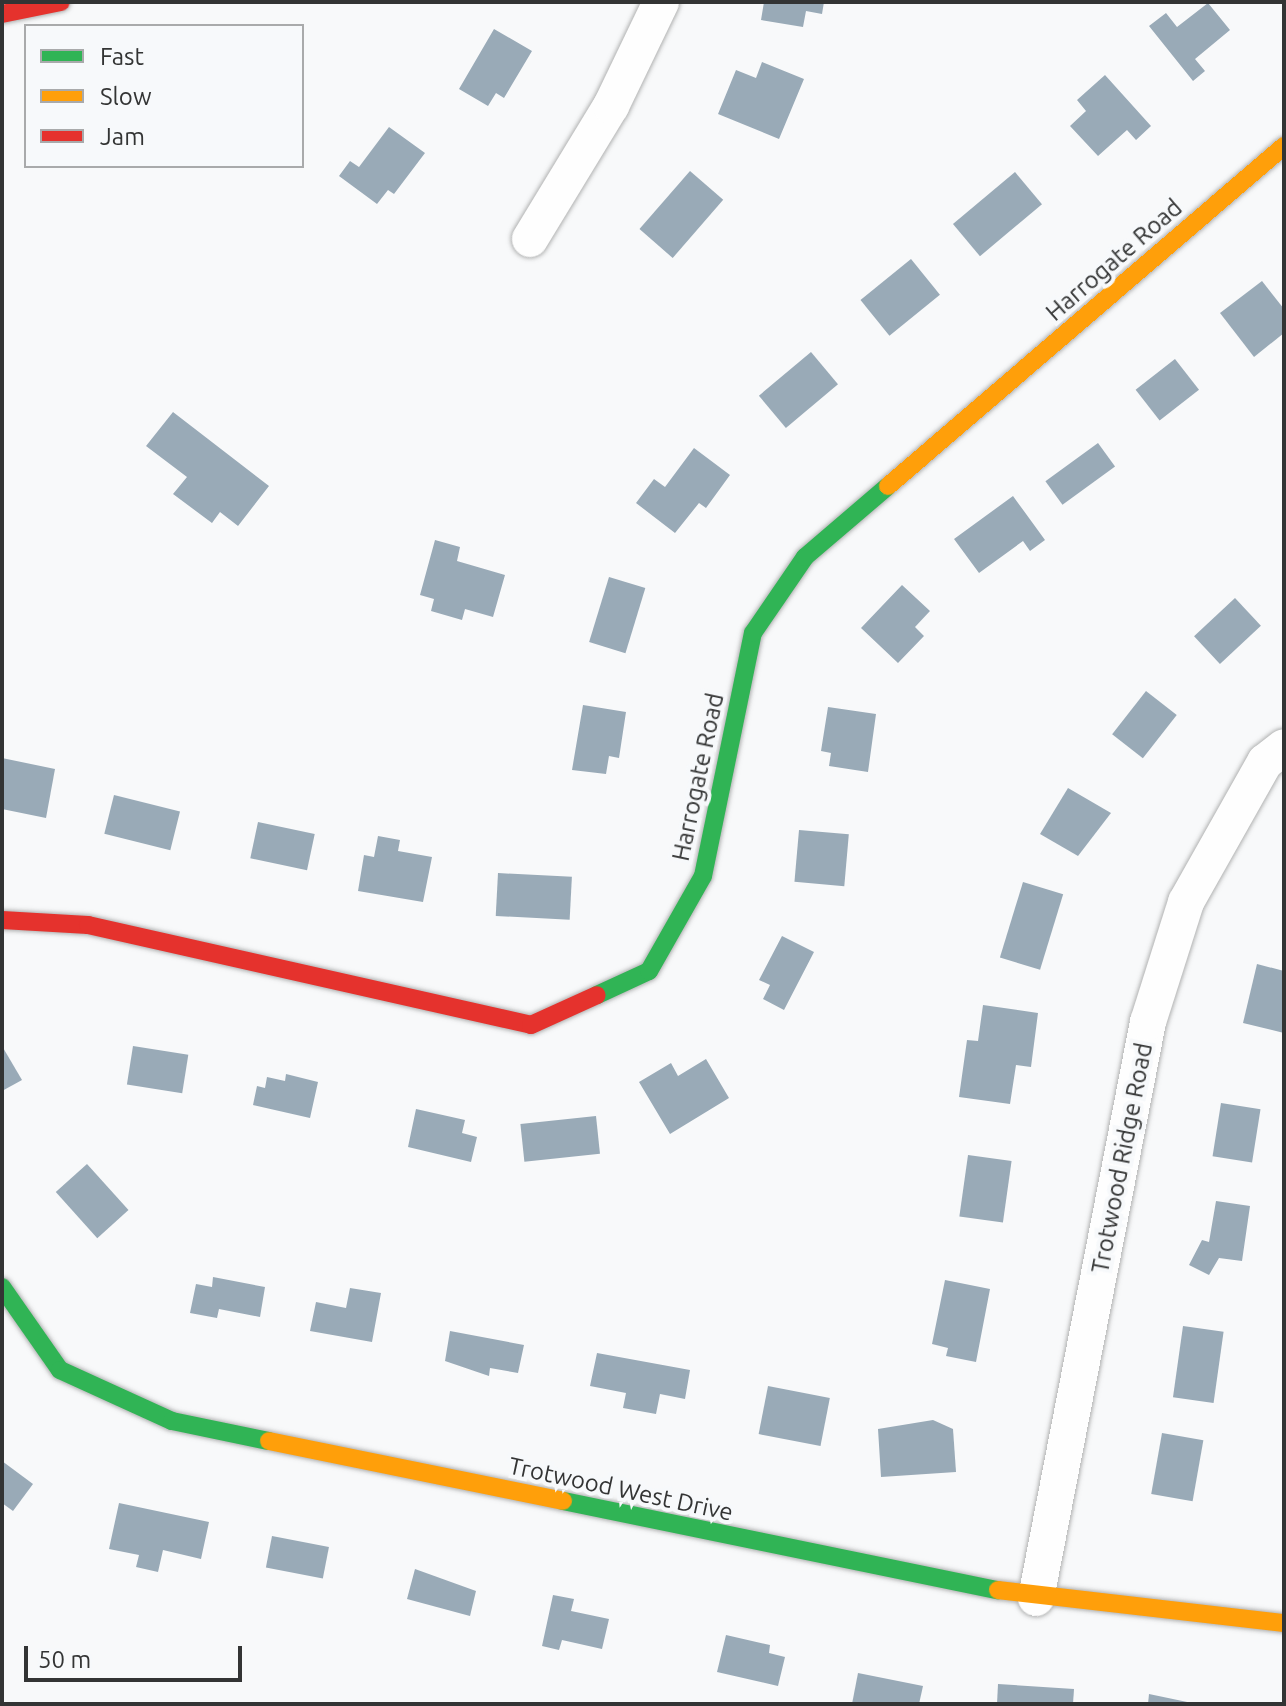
<!DOCTYPE html>
<style>
body{margin:0}
#map{position:relative;width:1286px;height:1706px;overflow:hidden;background:#f8f9fa;font-family:Ubuntu,sans-serif}
div>[style]{position:absolute}
.building>*{inset:0;background:#99aab7;transform-origin:0 0}
.roads{filter:drop-shadow(0 0 2px #b1b2b2) drop-shadow(0 0 2px #b1b2b2)}
.street>*{height:36px;margin:-18px;padding:0 18px;transform-origin:18px;border-radius:18px;background:#fefefe}
.fast>*{height:18px;margin:-9px;padding:0 9px;transform-origin:9px;border-radius:9px;background:#30b455}
.slow>*{height:18px;margin:-9px;padding:0 9px;transform-origin:9px;border-radius:9px;background:#ff9f0a}
.jam>*{height:18px;margin:-9px;padding:0 9px;transform-origin:9px;border-radius:9px;background:#e5322d}
span{translate:-50% -50%;white-space:nowrap;text-align:center;line-height:1.15;-webkit-text-stroke:8px #f7f9fb;paint-order:stroke}
.street-label{font-size:24px;color:#333434}
.frame{position:absolute;inset:0;border:4px solid #333434;pointer-events:none}
.legend{position:absolute;left:24px;top:24px;width:280px;height:144px;box-sizing:border-box;background:#f7f9fb;border:2px solid #a9aaab;margin:0;padding:10px 14px;list-style:none;font-size:24px;color:#333434}
.legend li{display:flex;align-items:center;gap:16px;height:40px}
.legend b{width:40px;border:2px solid #a9aaab}
.scale{position:absolute;left:24px;top:1646px;width:218px;height:36px;box-sizing:border-box;border:4px solid #333434;border-top:0;padding-left:10px;font-size:24px;line-height:28px;white-space:nowrap;color:#333434;-webkit-text-stroke:6px #f7f9fb;paint-order:stroke}
</style>
<div id="map">
<div class="building">
<div style="clip-path:polygon(764px 2px,824px 2px,822px 14px,806px 11px,803px 27px,761px 20px)"></div>
<div style="clip-path:polygon(1208px 3px,1230px 30px,1195px 59px,1205px 71px,1193px 81px,1149px 26px,1166px 13px,1177px 27px)"></div>
<div style="clip-path:polygon(494px 29px,532px 51px,504px 98px,496px 93px,488px 106px,459px 89px)"></div>
<div style="clip-path:polygon(762px 62px,804px 79px,779px 139px,718px 114px,736px 70px,756px 78px)"></div>
<div style="clip-path:polygon(1105px 75px,1151px 126px,1136px 140px,1127px 130px,1098px 156px,1070px 126px,1086px 111px,1077px 100px)"></div>
<div style="clip-path:polygon(389px 127px,425px 153px,394px 194px,388px 190px,377px 204px,339px 176px,350px 161px,359px 167px)"></div>
<div style="left:690px;top:171px;width:44px;height:77px;rotate:41deg"></div>
<div style="left:1015px;top:172px;width:42px;height:81px;rotate:50deg"></div>
<div style="left:911px;top:259px;width:46px;height:65px;rotate:51deg"></div>
<div style="clip-path:polygon(1262px 281px,1284px 309px,1284px 333px,1254px 357px,1220px 313px)"></div>
<div style="left:811px;top:352px;width:42px;height:68px;rotate:50deg"></div>
<div style="left:1175px;top:359px;width:39px;height:50px;rotate:52deg"></div>
<div style="clip-path:polygon(173px 412px,269px 486px,238px 526px,220px 512px,212px 523px,173px 494px,187px 477px,146px 446px)"></div>
<div style="left:1098px;top:443px;width:29px;height:65px;rotate:54deg"></div>
<div style="clip-path:polygon(694px 448px,730px 475px,706px 508px,699px 503px,675px 533px,636px 503px,654px 479px,665px 487px)"></div>
<div style="clip-path:polygon(1013px 496px,1045px 540px,1030px 551px,1023px 541px,979px 573px,954px 539px)"></div>
<div style="clip-path:polygon(435px 540px,460px 547px,457px 561px,505px 575px,493px 617px,465px 609px,462px 620px,431px 611px,434px 599px,420px 595px)"></div>
<div style="left:609px;top:577px;width:38px;height:68px;rotate:17deg"></div>
<div style="clip-path:polygon(902px 585px,930px 611px,915px 627px,924px 636px,898px 663px,861px 628px)"></div>
<div style="left:1235px;top:598px;width:38px;height:56px;rotate:47deg"></div>
<div style="left:1146px;top:691px;width:39px;height:55px;rotate:38deg"></div>
<div style="clip-path:polygon(583px 705px,626px 712px,619px 758px,609px 756px,606px 774px,572px 770px)"></div>
<div style="clip-path:polygon(828px 707px,876px 714px,868px 772px,829px 766px,831px 753px,821px 751px)"></div>
<div style="clip-path:polygon(2px 758px,55px 769px,46px 818px,2px 809px)"></div>
<div style="clip-path:polygon(1068px 788px,1111px 813px,1078px 856px,1040px 834px)"></div>
<div style="left:114px;top:795px;width:68px;height:40px;rotate:14deg"></div>
<div style="left:258px;top:822px;width:58px;height:37px;rotate:12deg"></div>
<div style="left:799px;top:830px;width:50px;height:52px;rotate:5deg"></div>
<div style="clip-path:polygon(378px 836px,400px 840px,398px 851px,432px 857px,423px 902px,358px 891px,364px 855px,374px 857px)"></div>
<div style="left:498px;top:873px;width:74px;height:43px;rotate:3deg"></div>
<div style="left:1023px;top:882px;width:42px;height:79px;rotate:17deg"></div>
<div style="clip-path:polygon(782px 936px,814px 952px,784px 1010px,763px 999px,770px 985px,759px 980px)"></div>
<div style="clip-path:polygon(1257px 964px,1284px 971px,1284px 1033px,1243px 1023px)"></div>
<div style="clip-path:polygon(983px 1005px,1038px 1013px,1031px 1067px,1016px 1065px,1010px 1104px,959px 1097px,967px 1040px,978px 1041px)"></div>
<div style="clip-path:polygon(2px 1046px,22px 1080px,2px 1091px)"></div>
<div style="left:133px;top:1046px;width:56px;height:39px;rotate:9deg"></div>
<div style="clip-path:polygon(706px 1059px,729px 1098px,670px 1134px,639px 1082px,671px 1063px,678px 1076px)"></div>
<div style="clip-path:polygon(286px 1074px,318px 1082px,310px 1118px,253px 1105px,257px 1086px,265px 1088px,267px 1077px,285px 1081px)"></div>
<div style="left:1221px;top:1103px;width:40px;height:54px;rotate:9deg"></div>
<div style="clip-path:polygon(416px 1109px,465px 1120px,462px 1133px,477px 1137px,471px 1162px,408px 1147px)"></div>
<div style="left:596px;top:1116px;width:38px;height:76px;rotate:84deg"></div>
<div style="left:968px;top:1155px;width:44px;height:62px;rotate:8deg"></div>
<div style="left:87px;top:1164px;width:62px;height:42px;rotate:48deg"></div>
<div style="clip-path:polygon(1216px 1201px,1250px 1206px,1242px 1261px,1219px 1258px,1209px 1275px,1189px 1265px,1202px 1240px,1209px 1242px)"></div>
<div style="clip-path:polygon(213px 1277px,265px 1287px,260px 1317px,219px 1309px,217px 1318px,190px 1313px,196px 1284px,212px 1287px)"></div>
<div style="clip-path:polygon(945px 1280px,990px 1289px,976px 1362px,946px 1356px,948px 1348px,932px 1344px)"></div>
<div style="clip-path:polygon(350px 1288px,381px 1293px,372px 1342px,310px 1331px,316px 1302px,346px 1308px)"></div>
<div style="left:1183px;top:1326px;width:41px;height:72px;rotate:8deg"></div>
<div style="clip-path:polygon(450px 1331px,524px 1345px,518px 1373px,490px 1368px,489px 1376px,445px 1361px)"></div>
<div style="clip-path:polygon(597px 1353px,690px 1370px,685px 1399px,660px 1394px,656px 1414px,623px 1408px,626px 1393px,590px 1386px)"></div>
<div style="left:768px;top:1386px;width:63px;height:49px;rotate:11deg"></div>
<div style="clip-path:polygon(933px 1420px,953px 1429px,956px 1472px,881px 1477px,878px 1429px)"></div>
<div style="left:1162px;top:1433px;width:42px;height:62px;rotate:10deg"></div>
<div style="clip-path:polygon(2px 1461px,33px 1484px,13px 1511px,2px 1503px)"></div>
<div style="clip-path:polygon(119px 1503px,209px 1522px,201px 1559px,163px 1550px,158px 1572px,136px 1567px,139px 1555px,109px 1549px)"></div>
<div style="left:272px;top:1536px;width:58px;height:32px;rotate:11deg"></div>
<div style="clip-path:polygon(415px 1569px,476px 1591px,470px 1616px,407px 1599px)"></div>
<div style="clip-path:polygon(553px 1595px,574px 1599px,571px 1611px,609px 1619px,602px 1649px,562px 1640px,559px 1650px,542px 1646px)"></div>
<div style="clip-path:polygon(726px 1635px,770px 1645px,769px 1653px,785px 1657px,778px 1686px,717px 1672px)"></div>
<div style="clip-path:polygon(858px 1673px,923px 1686px,919px 1704px,852px 1704px)"></div>
<div style="clip-path:polygon(998px 1684px,1074px 1689px,1073px 1704px,997px 1704px)"></div>
<div style="clip-path:polygon(1149px 1694px,1192px 1703px,1192px 1704px,1148px 1704px)"></div>
</div>
<div class="roads">
<div class="street">
<div style="left:530px;top:239px;width:156px;rotate:-58.7deg"></div>
<div style="left:611px;top:106px;width:115px;rotate:-64.3deg"></div>
<div style="left:1036px;top:1598px;width:587px;rotate:-79deg"></div>
<div style="left:1148px;top:1022px;width:126px;rotate:-72.4deg"></div>
<div style="left:1186px;top:902px;width:161px;rotate:-60.6deg"></div>
<div style="left:1265px;top:762px;width:24px;rotate:-38deg"></div>
</div>
<div class="fast">
<div style="left:597px;top:995px;width:57px;rotate:-24.8deg"></div>
<div style="left:649px;top:971px;width:109px;rotate:-60.4deg"></div>
<div style="left:703px;top:876px;width:248px;rotate:-78.4deg"></div>
<div style="left:753px;top:633px;width:92px;rotate:-55.6deg"></div>
<div style="left:805px;top:557px;width:109px;rotate:-40.5deg"></div>
<div style="left:2px;top:1287px;width:101px;rotate:55.1deg"></div>
<div style="left:60px;top:1370px;width:123px;rotate:24.5deg"></div>
<div style="left:172px;top:1421px;width:99px;rotate:11.7deg"></div>
<div style="left:563px;top:1501px;width:444px;rotate:11.6deg"></div>
</div>
<div class="slow">
<div style="left:888px;top:486px;width:522px;rotate:-40.65deg"></div>
<div style="left:269px;top:1441px;width:300px;rotate:11.5deg"></div>
<div style="left:998px;top:1590px;width:288px;rotate:6.6deg"></div>
</div>
<div class="jam">
<div style="left:2px;top:14px;width:60px;rotate:-11.5deg"></div>
<div style="left:2px;top:920px;width:86px;rotate:3.3deg"></div>
<div style="left:88px;top:925px;width:454px;rotate:12.7deg"></div>
<div style="left:531px;top:1025px;width:72px;rotate:-24.4deg"></div>
</div>
</div>
<div class="street-label">
<span style="left:1114px;top:260px;rotate:-41deg">Harrogate Road</span>
<span style="left:698px;top:777px;rotate:-78deg">Harrogate Road</span>
<span style="left:1122px;top:1158px;rotate:-79deg">Trotwood Ridge Road</span>
<span style="left:621px;top:1489px;rotate:12deg">Trotwood West Drive</span>
</div>
<div class="frame"></div>
<ul class="legend">
<li><b style="height:10px;background:#30b455"></b>Fast</li>
<li><b style="height:10px;background:#ff9f0a"></b>Slow</li>
<li><b style="height:10px;background:#e5322d"></b>Jam</li>
</ul>
<div class="scale">50 m</div>
</div>
